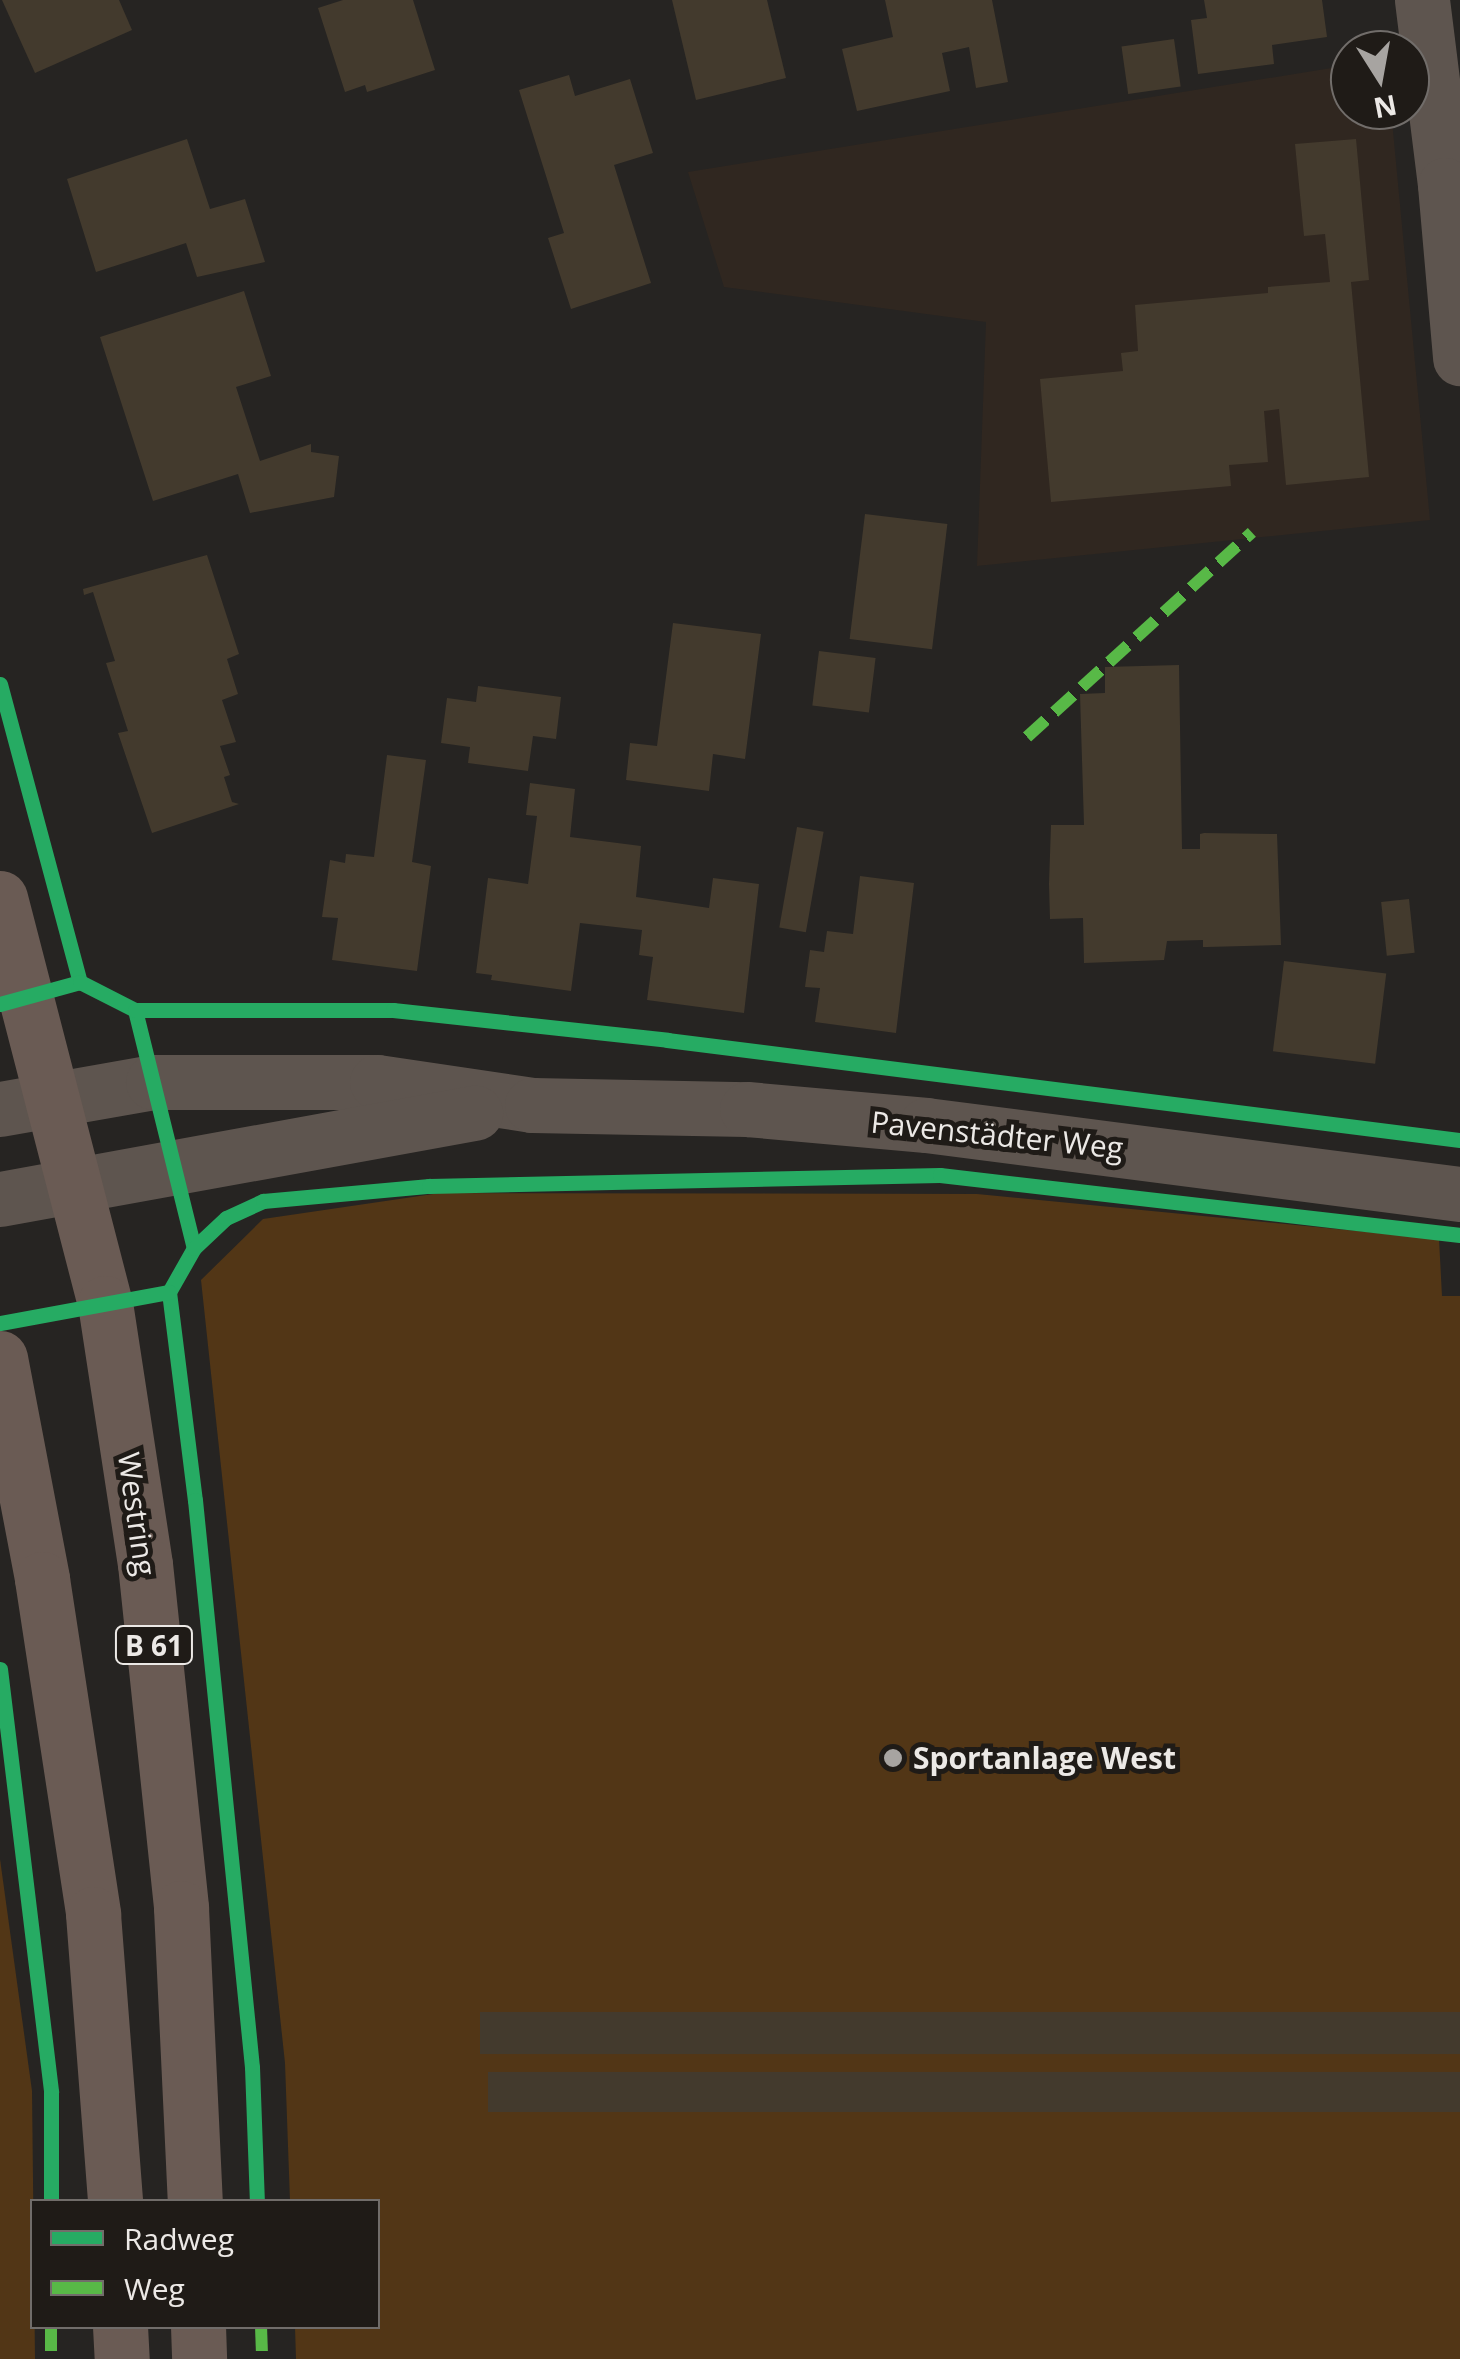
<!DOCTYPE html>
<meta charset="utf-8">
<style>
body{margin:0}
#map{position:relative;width:1460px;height:2359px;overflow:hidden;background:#262422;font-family:"Open Sans",sans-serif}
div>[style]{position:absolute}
.built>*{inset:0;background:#302720}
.green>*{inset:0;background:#523616}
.building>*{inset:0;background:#433a2d;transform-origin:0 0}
.minor>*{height:55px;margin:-27.5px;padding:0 27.5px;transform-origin:27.5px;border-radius:27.5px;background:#5e554f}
.primary>*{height:55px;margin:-27.5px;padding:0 27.5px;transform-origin:27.5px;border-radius:27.5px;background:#6a5b54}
.quiet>*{height:12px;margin-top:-6px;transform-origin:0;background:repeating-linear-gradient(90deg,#58b947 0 25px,transparent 0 37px)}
.cycleway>*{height:15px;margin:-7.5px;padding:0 7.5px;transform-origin:7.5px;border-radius:7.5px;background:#26ab63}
.dots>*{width:28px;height:28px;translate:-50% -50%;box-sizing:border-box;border:5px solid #1f1b17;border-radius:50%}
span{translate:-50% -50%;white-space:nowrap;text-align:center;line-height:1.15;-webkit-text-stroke:10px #1f1b17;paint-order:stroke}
.shield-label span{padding:2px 8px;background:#1f1b17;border:2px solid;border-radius:8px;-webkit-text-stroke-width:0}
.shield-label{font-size:28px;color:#ece9e6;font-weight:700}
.street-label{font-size:30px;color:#ece9e6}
.poi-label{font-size:30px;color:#ece9e6;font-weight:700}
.left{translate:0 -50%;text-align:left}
.legend{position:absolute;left:30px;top:2199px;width:350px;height:130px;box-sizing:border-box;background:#1f1b17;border:2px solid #716d6a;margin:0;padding:12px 18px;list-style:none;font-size:30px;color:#ece9e6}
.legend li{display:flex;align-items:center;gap:20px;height:50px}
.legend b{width:50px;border:2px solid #716d6a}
.north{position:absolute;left:1330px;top:30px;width:100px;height:100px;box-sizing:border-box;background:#1f1b17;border:2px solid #716d6a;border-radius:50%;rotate:169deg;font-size:28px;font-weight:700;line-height:40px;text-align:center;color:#ece9e6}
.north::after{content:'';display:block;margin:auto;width:35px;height:45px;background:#a7a4a1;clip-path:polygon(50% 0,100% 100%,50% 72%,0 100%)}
</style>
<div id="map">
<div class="built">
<div style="clip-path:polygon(1350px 65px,1350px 110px,1391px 110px,1430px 520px,977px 566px,986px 322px,724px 287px,688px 172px)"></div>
</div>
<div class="green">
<div style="clip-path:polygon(440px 1193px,977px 1194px,1439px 1239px,1442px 1296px,1460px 1296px,1460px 2359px,296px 2359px,295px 2327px,378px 2326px,378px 2202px,290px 2201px,285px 2063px,201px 1280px,263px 1219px)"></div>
<div style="clip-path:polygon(0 1859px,32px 2091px,35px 2359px,0 2359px)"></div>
</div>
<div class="building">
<div style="clip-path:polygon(2px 0,119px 0,132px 30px,35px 73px)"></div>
<div style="clip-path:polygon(343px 0,413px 0,435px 70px,367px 92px,365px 85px,345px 92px,318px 8px)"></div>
<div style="clip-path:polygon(672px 0,767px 0,786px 78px,696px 100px)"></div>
<div style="clip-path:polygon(885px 0,992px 0,1008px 82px,976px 88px,969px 47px,942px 53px,950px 91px,857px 111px,842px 49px,893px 37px)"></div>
<div style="clip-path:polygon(1204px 0,1322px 0,1327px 37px,1272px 45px,1274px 64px,1198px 74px,1191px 20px,1207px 18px)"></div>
<div style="left:1174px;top:39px;width:48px;height:53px;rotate:82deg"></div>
<div style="clip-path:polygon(569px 75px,575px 96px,630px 79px,653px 153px,614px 165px,651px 283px,571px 309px,548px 238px,564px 233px,519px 90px)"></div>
<div style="clip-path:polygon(187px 139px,210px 209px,245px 199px,265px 262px,197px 277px,186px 243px,96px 272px,67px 179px)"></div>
<div style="clip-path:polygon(1356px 139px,1369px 280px,1351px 282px,1369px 477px,1286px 485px,1279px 409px,1264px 411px,1268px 462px,1229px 465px,1231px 486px,1051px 502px,1040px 379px,1123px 371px,1121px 353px,1138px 351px,1135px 305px,1268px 293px,1268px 287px,1330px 282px,1325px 234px,1304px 236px,1295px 144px)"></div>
<div style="clip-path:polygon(244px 291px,271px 376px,236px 387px,260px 461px,311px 444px,311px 452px,339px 456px,334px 497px,250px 513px,238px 474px,153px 501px,100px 337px)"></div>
<div style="left:865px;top:514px;width:83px;height:126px;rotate:7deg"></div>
<div style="clip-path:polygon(207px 555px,239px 654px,227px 659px,238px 694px,222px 700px,236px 742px,220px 746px,230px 775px,224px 777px,232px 802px,239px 804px,152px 833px,118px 733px,128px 731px,106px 663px,115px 661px,93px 592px,84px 595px,83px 589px)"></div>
<div style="clip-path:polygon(673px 623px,761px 634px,745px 759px,713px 754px,709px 791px,626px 780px,630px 743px,657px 746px)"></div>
<div style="left:819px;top:651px;width:57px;height:55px;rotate:7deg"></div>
<div style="clip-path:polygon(1179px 665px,1182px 849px,1200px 849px,1200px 834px,1204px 833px,1277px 834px,1281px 945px,1207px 947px,1203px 947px,1203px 940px,1167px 941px,1164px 960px,1084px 963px,1083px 918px,1050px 919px,1049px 884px,1051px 825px,1084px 825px,1080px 694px,1105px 693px,1105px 667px)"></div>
<div style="clip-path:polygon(478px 686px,561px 697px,556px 739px,533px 736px,528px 771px,468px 763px,470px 747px,441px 743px,447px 698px,476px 702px)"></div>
<div style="clip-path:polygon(387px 755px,426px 760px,412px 862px,431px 866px,417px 971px,332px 960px,338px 918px,322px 917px,330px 860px,345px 863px,346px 854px,374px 857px)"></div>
<div style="clip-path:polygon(530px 783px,575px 789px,570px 837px,641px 846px,636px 897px,709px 908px,713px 878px,759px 884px,744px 1013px,647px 1000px,653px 957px,639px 955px,642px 930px,580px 923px,571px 991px,491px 980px,492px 975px,476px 973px,488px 878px,528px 884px,537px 816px,526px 815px)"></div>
<div style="left:797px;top:827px;width:27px;height:102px;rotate:10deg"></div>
<div style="clip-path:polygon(860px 876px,914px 883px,896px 1033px,815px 1022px,820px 988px,805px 987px,810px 950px,824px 952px,827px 931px,853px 934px)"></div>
<div style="left:1409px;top:899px;width:54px;height:28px;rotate:84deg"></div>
<div style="left:1284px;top:961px;width:103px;height:91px;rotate:7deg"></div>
<div style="left:1460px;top:2012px;width:42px;height:980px;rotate:90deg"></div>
<div style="left:1460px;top:2072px;width:40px;height:972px;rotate:90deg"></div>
</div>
<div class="minor">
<div style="left:1422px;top:0;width:186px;rotate:82.9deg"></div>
<div style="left:1445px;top:185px;width:174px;rotate:85deg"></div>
<div style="left:0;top:1109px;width:155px;rotate:-10deg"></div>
<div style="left:153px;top:1082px;width:224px"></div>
<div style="left:377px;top:1082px;width:157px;rotate:8.4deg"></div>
<div style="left:532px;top:1105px;width:215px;rotate:1.1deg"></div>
<div style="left:747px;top:1109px;width:180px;rotate:5.1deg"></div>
<div style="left:926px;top:1125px;width:538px;rotate:7.36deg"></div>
<div style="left:0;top:1199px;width:483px;rotate:-10.3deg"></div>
</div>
<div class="primary">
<div style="left:0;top:898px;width:418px;rotate:75.5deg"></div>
<div style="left:105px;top:1303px;width:264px;rotate:81.3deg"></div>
<div style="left:145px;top:1564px;width:346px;rotate:84deg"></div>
<div style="left:181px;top:1908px;width:294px;rotate:87.3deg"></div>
<div style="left:0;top:1358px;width:225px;rotate:79.2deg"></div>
<div style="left:42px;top:1579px;width:339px;rotate:81.3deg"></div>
<div style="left:93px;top:1914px;width:289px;rotate:85.6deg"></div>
<div style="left:120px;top:2326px;width:33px;rotate:87deg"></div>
<div style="left:198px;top:2326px;width:33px;rotate:88deg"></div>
</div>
<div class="quiet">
<div style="left:1027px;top:737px;width:304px;rotate:-42.3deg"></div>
<div style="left:51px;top:2326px;width:33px;rotate:90deg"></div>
<div style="left:261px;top:2326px;width:33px;rotate:88deg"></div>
</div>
<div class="cycleway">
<div style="left:0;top:684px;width:309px;rotate:75deg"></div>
<div style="left:0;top:1004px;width:83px;rotate:-15.4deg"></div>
<div style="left:80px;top:982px;width:62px;rotate:27deg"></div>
<div style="left:135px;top:1010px;width:245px;rotate:76.1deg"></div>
<div style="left:194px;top:1248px;width:51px;rotate:119.6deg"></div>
<div style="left:169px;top:1292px;width:210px;rotate:82.9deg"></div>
<div style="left:195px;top:1500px;width:570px;rotate:84.26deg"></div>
<div style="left:252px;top:2067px;width:135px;rotate:87.9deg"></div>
<div style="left:135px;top:1010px;width:258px"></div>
<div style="left:393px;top:1010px;width:276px;rotate:6.2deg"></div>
<div style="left:667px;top:1040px;width:799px;rotate:7.19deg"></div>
<div style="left:194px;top:1248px;width:44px;rotate:-43.2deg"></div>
<div style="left:226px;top:1218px;width:41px;rotate:-24.7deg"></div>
<div style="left:263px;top:1201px;width:167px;rotate:-5.2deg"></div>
<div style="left:429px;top:1186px;width:511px;rotate:-1.23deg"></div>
<div style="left:940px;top:1175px;width:523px;rotate:6.58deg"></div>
<div style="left:0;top:1323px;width:172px;rotate:-10.4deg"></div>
<div style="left:0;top:1669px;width:426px;rotate:83.1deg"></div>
<div style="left:51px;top:2092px;width:110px;rotate:90deg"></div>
</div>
<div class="dots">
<div style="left:893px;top:1758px;background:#a7a4a1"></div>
</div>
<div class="shield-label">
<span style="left:154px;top:1645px">B 61</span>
</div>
<div class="street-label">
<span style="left:997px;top:1135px;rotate:6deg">Pavenstädter Weg</span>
<span style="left:137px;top:1514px;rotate:82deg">Westring</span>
</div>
<div class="poi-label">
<span class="left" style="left:913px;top:1758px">Sportanlage West</span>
</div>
<ul class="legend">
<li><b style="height:12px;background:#26ab63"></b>Radweg</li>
<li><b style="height:12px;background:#58b947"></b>Weg</li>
</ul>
<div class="north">N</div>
</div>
